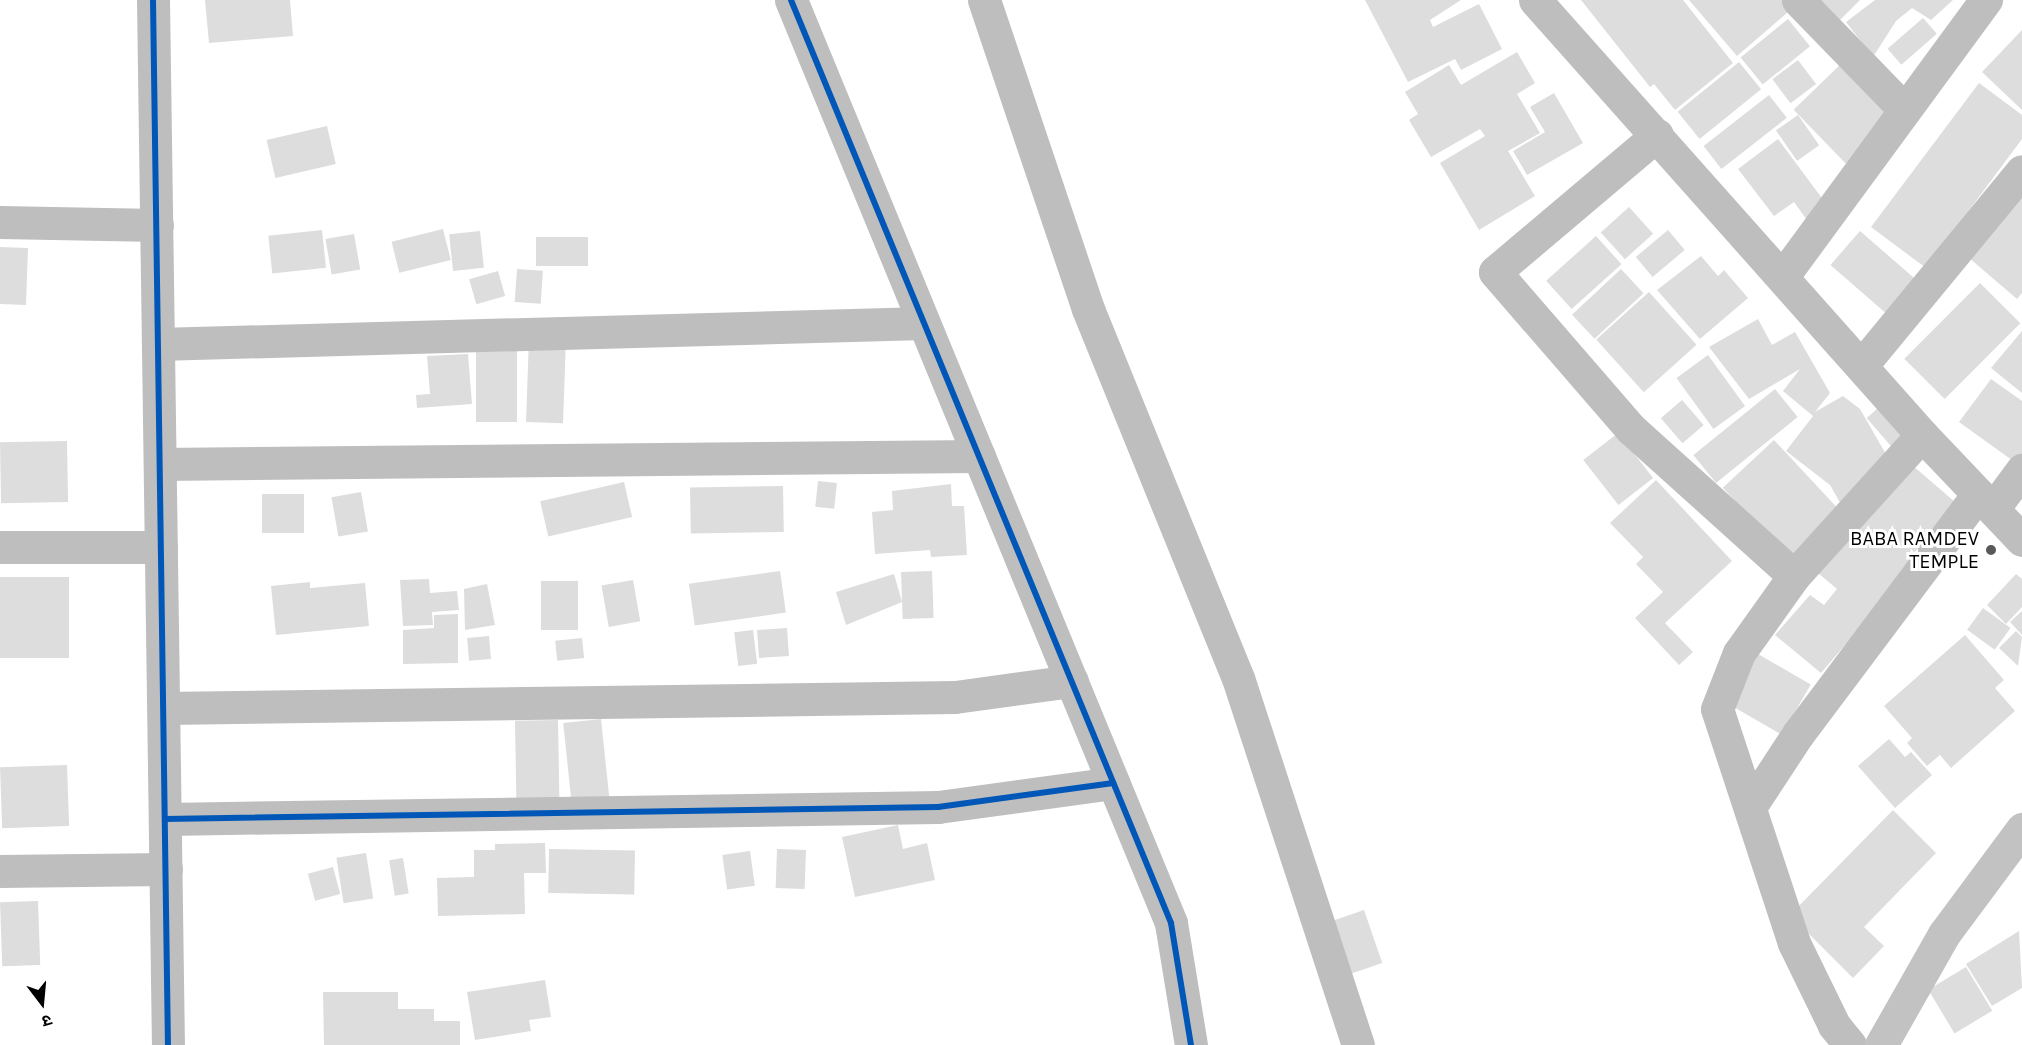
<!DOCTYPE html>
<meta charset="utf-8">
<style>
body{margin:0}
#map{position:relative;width:2022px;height:1045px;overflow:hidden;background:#fff;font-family:Karla,"Noto Sans Devanagari",sans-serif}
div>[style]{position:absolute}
.building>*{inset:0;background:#ddd;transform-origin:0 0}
.street>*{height:33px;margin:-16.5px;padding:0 16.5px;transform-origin:16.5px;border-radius:16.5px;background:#bebebe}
.secondary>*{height:33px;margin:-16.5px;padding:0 16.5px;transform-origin:16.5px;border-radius:16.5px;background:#c2c2c2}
.cycleway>*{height:6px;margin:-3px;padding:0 3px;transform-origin:3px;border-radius:3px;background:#0057b8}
.dots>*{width:16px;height:16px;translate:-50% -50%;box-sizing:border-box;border:3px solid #fff;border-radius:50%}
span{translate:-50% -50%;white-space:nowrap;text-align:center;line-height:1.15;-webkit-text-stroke:6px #fff;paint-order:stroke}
.poi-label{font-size:20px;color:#000}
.right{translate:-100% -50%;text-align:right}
.north{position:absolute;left:12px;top:973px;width:60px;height:60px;-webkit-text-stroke:4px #fff;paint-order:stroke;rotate:164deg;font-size:16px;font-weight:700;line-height:24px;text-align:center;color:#000}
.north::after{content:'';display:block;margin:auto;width:21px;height:27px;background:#000;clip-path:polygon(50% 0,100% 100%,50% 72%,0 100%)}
</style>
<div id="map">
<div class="building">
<div style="clip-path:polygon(205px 0,290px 0,293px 36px,209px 43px)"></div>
<div style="clip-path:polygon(1365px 0,1461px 0,1430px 20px,1433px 27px,1479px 4px,1502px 49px,1461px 70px,1455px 59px,1408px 82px)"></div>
<div style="clip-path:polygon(1581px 0,1683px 0,1733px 63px,1675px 110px,1654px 84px,1650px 87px)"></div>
<div style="clip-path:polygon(1689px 0,1790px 0,1795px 6px,1737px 56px)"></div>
<div style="clip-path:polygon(1819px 0,1860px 0,1837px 23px)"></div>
<div style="clip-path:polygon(1875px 0,1953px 0,1931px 20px,1912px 8px,1896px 21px,1873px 57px,1846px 22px)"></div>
<div style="left:1923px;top:18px;width:21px;height:47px;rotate:49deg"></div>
<div style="left:1788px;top:19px;width:35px;height:61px;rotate:51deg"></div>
<div style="clip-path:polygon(2022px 30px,2022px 110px,1982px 72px)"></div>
<div style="clip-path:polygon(1517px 52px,1535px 83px,1517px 94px,1540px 133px,1508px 151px,1535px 196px,1479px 230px,1440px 163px,1485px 136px,1480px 129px,1431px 157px,1409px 120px,1418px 114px,1405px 92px,1449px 65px,1461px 85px)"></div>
<div style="left:1798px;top:60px;width:30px;height:32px;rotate:53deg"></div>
<div style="left:1844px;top:61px;width:75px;height:70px;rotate:46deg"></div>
<div style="left:1739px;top:62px;width:35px;height:79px;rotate:51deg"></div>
<div style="clip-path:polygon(1979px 83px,2022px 115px,2022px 139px,1926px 268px,1871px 227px)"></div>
<div style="clip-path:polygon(1554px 93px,1583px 143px,1527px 175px,1513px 151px,1545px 132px,1530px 107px)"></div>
<div style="left:1769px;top:95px;width:29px;height:83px;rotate:52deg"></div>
<div style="left:1798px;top:115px;width:37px;height:27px;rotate:55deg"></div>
<div style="left:327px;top:126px;width:39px;height:62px;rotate:77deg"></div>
<div style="clip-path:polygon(1778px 139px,1827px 205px,1807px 220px,1794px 202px,1774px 216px,1738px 169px)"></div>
<div style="clip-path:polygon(2022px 197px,2022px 293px,2017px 299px,1968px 257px)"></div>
<div style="left:1629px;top:207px;width:36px;height:38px;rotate:48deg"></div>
<div style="left:443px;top:229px;width:32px;height:53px;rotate:76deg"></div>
<div style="left:322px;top:230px;width:38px;height:54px;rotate:84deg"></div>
<div style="left:1668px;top:230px;width:26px;height:42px;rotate:50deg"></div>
<div style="left:480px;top:231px;width:37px;height:31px;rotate:84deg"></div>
<div style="left:1860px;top:231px;width:75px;height:45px;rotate:41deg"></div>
<div style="left:354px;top:234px;width:36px;height:29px;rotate:80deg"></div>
<div style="left:1596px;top:236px;width:38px;height:67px;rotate:48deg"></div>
<div style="left:588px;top:237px;width:29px;height:52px;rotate:90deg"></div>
<div style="left:0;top:247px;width:28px;height:57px;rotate:2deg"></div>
<div style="clip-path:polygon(1701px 256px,1718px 276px,1724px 270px,1748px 298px,1700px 339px,1657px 290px)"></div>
<div style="left:517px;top:269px;width:26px;height:33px;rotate:4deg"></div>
<div style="left:1621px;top:269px;width:33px;height:67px;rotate:47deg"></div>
<div style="left:498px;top:271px;width:26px;height:30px;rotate:74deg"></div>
<div style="left:1980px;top:283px;width:57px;height:107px;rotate:45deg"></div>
<div style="left:1649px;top:292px;width:71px;height:71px;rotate:48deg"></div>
<div style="clip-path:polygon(1758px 319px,1772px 345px,1795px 332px,1830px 393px,1815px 412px,1843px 396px,1860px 409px,1887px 456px,1842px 506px,1830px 485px,1786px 451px,1813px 416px,1783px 391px,1800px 369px,1749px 399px,1709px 347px)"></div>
<div style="clip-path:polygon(2022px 331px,2022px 393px,1991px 368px)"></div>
<div style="left:529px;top:337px;width:37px;height:85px;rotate:2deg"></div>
<div style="left:476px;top:338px;width:41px;height:84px"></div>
<div style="clip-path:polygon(468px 354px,472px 404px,417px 408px,416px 395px,430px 394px,427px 356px)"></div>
<div style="left:1708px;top:355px;width:63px;height:39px;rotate:54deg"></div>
<div style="clip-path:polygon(1991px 379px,2022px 401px,2022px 454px,2016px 463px,1959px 422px)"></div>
<div style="left:1775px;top:389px;width:36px;height:105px;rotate:51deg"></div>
<div style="left:1682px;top:400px;width:33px;height:28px;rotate:49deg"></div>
<div style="left:1884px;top:403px;width:41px;height:23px;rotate:49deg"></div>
<div style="left:1618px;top:433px;width:57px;height:44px;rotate:52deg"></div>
<div style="left:1774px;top:440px;width:98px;height:70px;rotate:47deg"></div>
<div style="left:67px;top:441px;width:61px;height:67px;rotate:89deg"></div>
<div style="clip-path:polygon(1905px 459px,1962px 508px,1821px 673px,1775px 635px,1810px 595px,1824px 605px,1837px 589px,1812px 568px)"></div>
<div style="clip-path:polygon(1656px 480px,1732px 561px,1665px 623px,1693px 652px,1679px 665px,1635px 618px,1663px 592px,1636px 564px,1643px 557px,1610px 523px)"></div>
<div style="left:818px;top:481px;width:19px;height:26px;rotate:6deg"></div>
<div style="left:624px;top:482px;width:36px;height:86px;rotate:77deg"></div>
<div style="clip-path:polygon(951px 484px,952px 506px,964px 506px,967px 555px,931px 557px,930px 550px,875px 554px,872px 512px,893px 510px,892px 491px)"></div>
<div style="left:783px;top:486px;width:46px;height:93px;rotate:89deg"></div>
<div style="left:361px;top:492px;width:40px;height:30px;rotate:80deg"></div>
<div style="left:262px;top:494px;width:42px;height:39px"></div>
<div style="left:780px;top:571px;width:42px;height:92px;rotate:82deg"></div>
<div style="left:932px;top:571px;width:47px;height:31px;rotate:88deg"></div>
<div style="clip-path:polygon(894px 574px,902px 602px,846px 625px,836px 592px)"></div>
<div style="clip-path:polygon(2016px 574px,2022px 579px,2022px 607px,2006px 624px,1987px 605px)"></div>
<div style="left:69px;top:577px;width:81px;height:69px;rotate:90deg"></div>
<div style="clip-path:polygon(429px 579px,430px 593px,457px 591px,459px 610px,432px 612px,433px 625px,403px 626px,400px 580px)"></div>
<div style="left:633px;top:580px;width:42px;height:32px;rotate:80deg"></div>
<div style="left:541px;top:581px;width:37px;height:49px"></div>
<div style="clip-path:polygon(310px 582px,310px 588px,365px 583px,369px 626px,276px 635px,271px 586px)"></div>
<div style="clip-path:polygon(487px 584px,495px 625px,465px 630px,464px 589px)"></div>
<div style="left:1983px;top:608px;width:34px;height:27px;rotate:36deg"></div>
<div style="clip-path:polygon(2022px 611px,2022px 635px,2010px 622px)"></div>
<div style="clip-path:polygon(458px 614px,458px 663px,403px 664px,403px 630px,434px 628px,434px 615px)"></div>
<div style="left:787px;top:628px;width:28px;height:30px;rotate:86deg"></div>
<div style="left:753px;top:630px;width:34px;height:19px;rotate:83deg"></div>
<div style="clip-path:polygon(2016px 631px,2022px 637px,2018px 666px,1999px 648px)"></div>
<div style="clip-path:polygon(1965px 635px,2004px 680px,1995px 688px,2015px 711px,1951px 768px,1940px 755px,1927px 766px,1907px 743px,1912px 738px,1884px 706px)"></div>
<div style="left:489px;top:636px;width:23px;height:22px;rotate:85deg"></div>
<div style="left:582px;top:638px;width:20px;height:27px;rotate:84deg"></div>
<div style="left:1751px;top:650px;width:69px;height:58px;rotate:30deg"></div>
<div style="left:601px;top:719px;width:83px;height:38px;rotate:84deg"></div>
<div style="left:558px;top:720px;width:84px;height:43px;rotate:89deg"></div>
<div style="clip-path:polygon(1889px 739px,1905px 757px,1911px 752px,1932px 775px,1895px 808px,1858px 766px)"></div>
<div style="left:67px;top:765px;width:61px;height:67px;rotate:88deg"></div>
<div style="clip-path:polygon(1893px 810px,1936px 853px,1864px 927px,1884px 946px,1853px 978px,1790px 915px)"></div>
<div style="clip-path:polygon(898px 825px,903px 849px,927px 843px,935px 880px,855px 897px,842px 837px)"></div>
<div style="clip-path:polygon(545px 843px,546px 873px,524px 873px,525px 914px,438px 916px,437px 878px,474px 877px,474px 850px,495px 850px,495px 844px)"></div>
<div style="left:549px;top:849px;width:86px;height:44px;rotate:1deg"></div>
<div style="left:777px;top:849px;width:29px;height:39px;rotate:2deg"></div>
<div style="left:750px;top:851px;width:35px;height:28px;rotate:82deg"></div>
<div style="left:366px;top:853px;width:46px;height:30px;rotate:81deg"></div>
<div style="left:403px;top:858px;width:36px;height:14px;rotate:81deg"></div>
<div style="left:333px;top:867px;width:28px;height:26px;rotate:75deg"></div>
<div style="left:38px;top:901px;width:64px;height:38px;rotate:88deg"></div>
<div style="left:1364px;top:910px;width:56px;height:40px;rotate:71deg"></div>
<div style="clip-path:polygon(2019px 931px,2022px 988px,1992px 1006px,1966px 964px)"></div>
<div style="left:1966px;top:967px;width:51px;height:44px;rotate:59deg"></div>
<div style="clip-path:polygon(545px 980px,551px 1017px,529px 1020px,531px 1031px,475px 1040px,467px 992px)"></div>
<div style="clip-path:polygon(323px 992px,398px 992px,398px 1009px,434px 1009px,434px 1021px,460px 1021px,460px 1045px,324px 1045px)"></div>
</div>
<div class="street">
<div style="left:153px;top:0;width:1045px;rotate:89.18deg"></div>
<div style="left:791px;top:0;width:998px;rotate:67.62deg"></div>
<div style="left:1171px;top:923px;width:124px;rotate:80.7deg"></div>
<div style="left:984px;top:0;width:326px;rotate:71.4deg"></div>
<div style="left:1088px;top:309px;width:398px;rotate:67.9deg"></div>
<div style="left:1238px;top:678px;width:386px;rotate:71.9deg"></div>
<div style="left:1535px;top:0;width:582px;rotate:48.34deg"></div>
<div style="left:1922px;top:435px;width:145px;rotate:46.4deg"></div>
<div style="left:1798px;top:0;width:153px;rotate:45.8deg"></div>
<div style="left:1657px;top:135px;width:212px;rotate:139.8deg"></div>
<div style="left:1495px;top:272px;width:208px;rotate:49.1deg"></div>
<div style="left:1631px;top:429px;width:219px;rotate:42deg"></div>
<div style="left:0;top:222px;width:157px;rotate:1.1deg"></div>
<div style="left:1783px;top:276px;width:343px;rotate:-53.7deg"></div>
<div style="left:158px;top:344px;width:766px;rotate:-1.57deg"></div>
<div style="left:1862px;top:365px;width:251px;rotate:-50.5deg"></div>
<div style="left:160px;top:464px;width:819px;rotate:-0.56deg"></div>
<div style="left:1993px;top:509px;width:49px;rotate:-53.4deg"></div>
<div style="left:0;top:547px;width:161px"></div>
<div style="left:164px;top:708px;width:791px;rotate:-0.8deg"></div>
<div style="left:955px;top:697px;width:118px;rotate:-7.8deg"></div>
<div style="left:1752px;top:804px;width:84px;rotate:-56.7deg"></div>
<div style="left:1798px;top:734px;width:300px;rotate:-53.1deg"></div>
<div style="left:165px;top:819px;width:773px;rotate:-0.89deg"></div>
<div style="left:938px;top:807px;width:177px;rotate:-7.8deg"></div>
<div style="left:0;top:871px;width:166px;rotate:-0.7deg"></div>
<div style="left:1850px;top:1045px;width:26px;rotate:-129deg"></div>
<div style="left:1834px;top:1025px;width:91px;rotate:-116deg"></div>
<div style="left:1794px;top:943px;width:246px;rotate:-108.2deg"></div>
<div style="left:1717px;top:709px;width:60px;rotate:-68.6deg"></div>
<div style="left:1739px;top:653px;width:95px;rotate:-54.5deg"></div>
<div style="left:1794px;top:576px;width:190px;rotate:-47.8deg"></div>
</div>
<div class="secondary">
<div style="left:1881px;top:1045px;width:128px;rotate:-60.4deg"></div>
<div style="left:1944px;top:934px;width:131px;rotate:-53.4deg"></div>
</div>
<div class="cycleway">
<div style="left:153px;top:0;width:1045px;rotate:89.18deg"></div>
<div style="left:791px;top:0;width:998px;rotate:67.62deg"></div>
<div style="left:1171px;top:923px;width:124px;rotate:80.7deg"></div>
<div style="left:165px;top:819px;width:773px;rotate:-0.89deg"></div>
<div style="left:938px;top:807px;width:177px;rotate:-7.8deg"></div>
</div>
<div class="dots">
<div style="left:1991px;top:550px;background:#595959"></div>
</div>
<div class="poi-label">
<span class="right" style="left:1979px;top:550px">BABA RAMDEV<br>TEMPLE</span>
</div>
<div class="north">उ</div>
</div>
